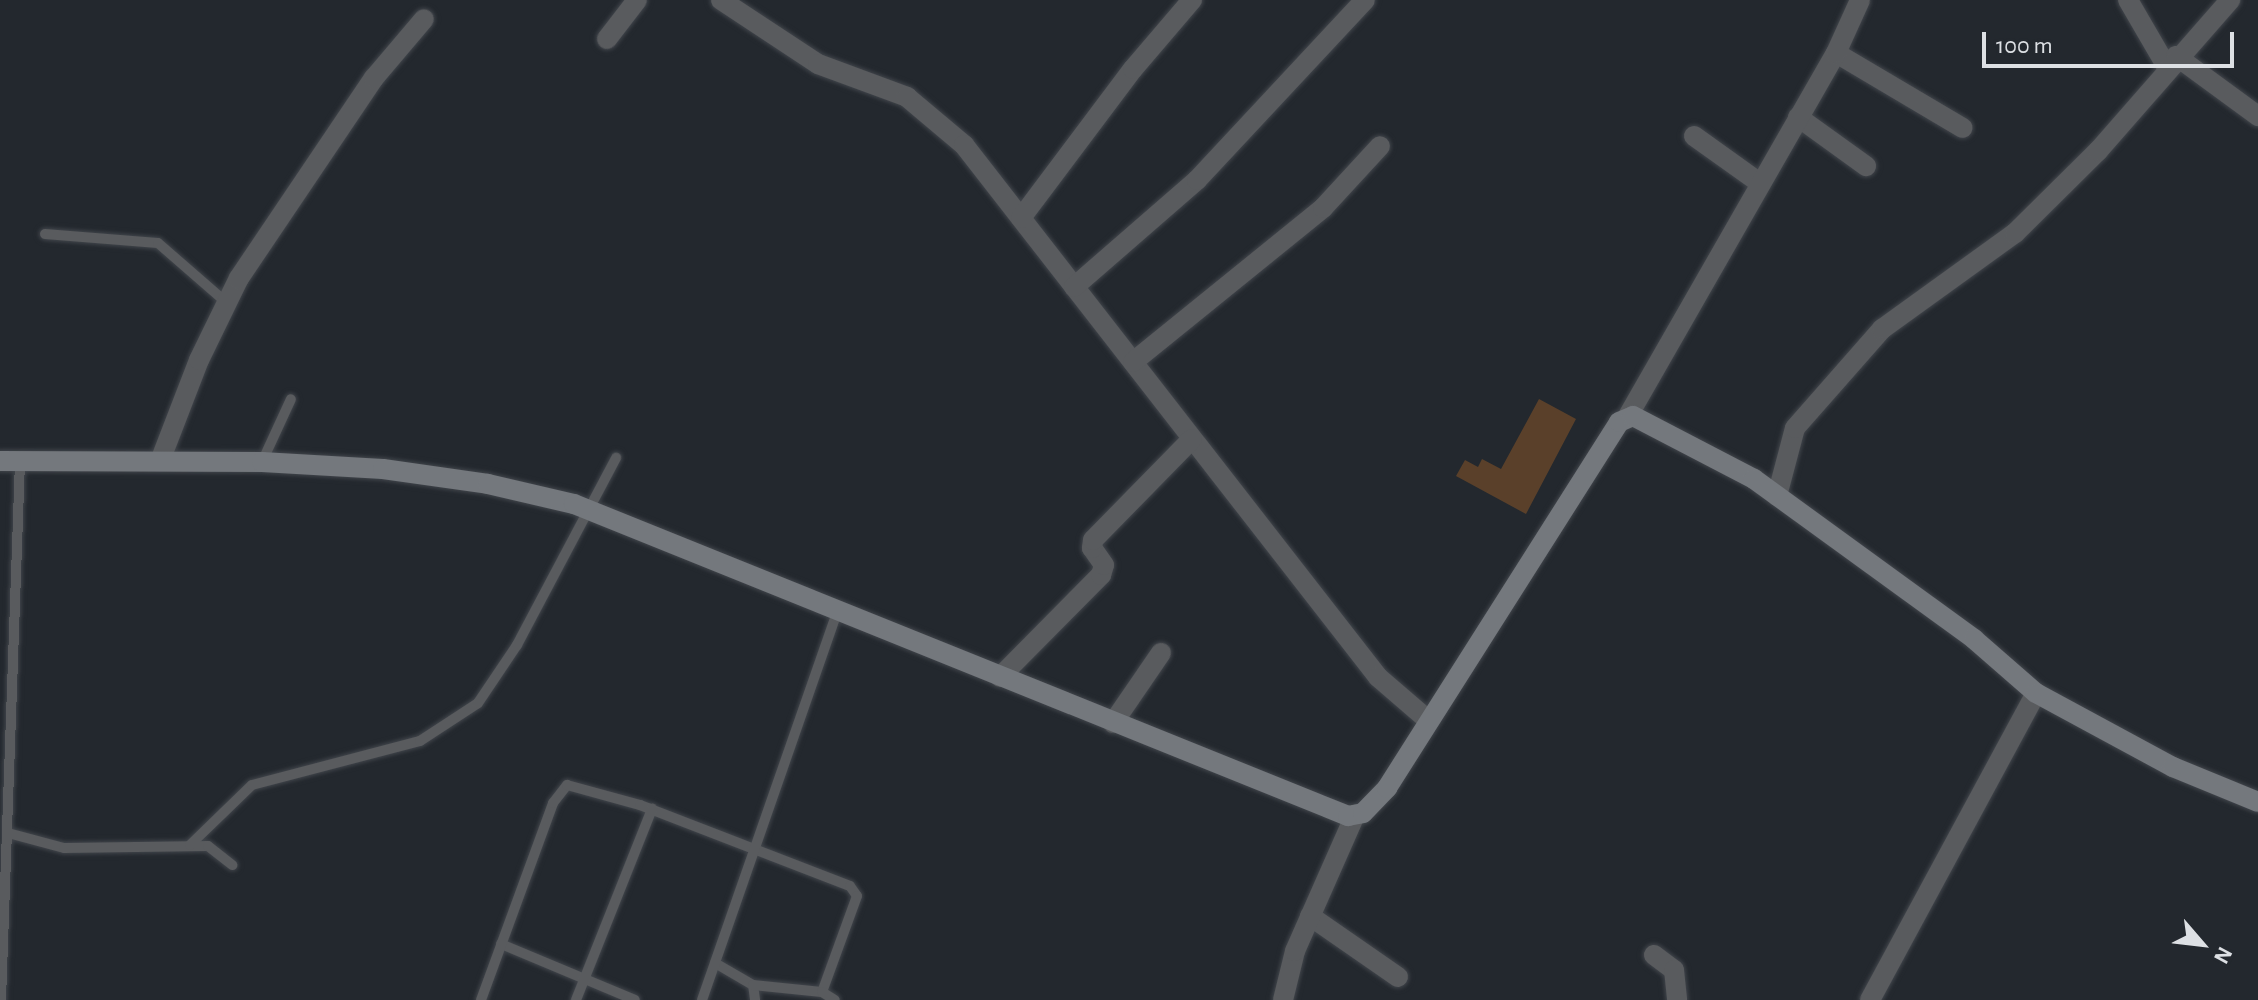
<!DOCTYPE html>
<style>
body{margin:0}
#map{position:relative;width:2258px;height:1000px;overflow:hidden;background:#23282e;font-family:"Alegreya Sans",sans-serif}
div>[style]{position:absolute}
.building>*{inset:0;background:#5a402a}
.roads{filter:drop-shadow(0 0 2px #41454b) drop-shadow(0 0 2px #41454b)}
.service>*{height:10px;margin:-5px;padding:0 5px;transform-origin:5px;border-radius:5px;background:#595b5e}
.minor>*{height:20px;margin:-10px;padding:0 10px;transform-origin:10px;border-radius:10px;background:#595b5e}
.secondary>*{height:20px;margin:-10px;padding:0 10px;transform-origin:10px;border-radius:10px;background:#74787d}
span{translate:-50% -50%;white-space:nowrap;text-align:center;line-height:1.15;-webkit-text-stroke:6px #23282e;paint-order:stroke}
.north{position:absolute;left:2162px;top:904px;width:80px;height:80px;-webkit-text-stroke:6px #23282e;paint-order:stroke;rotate:118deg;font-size:22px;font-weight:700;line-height:32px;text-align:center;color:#dde0e4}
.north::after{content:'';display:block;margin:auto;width:28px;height:36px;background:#dde0e4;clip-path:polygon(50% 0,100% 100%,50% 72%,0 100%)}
.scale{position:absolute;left:1982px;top:32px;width:252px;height:36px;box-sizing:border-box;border:4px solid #dde0e4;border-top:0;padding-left:10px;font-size:24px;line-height:28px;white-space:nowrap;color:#dde0e4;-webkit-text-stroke:6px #23282e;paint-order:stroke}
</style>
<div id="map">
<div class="building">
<div style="clip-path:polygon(1539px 399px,1576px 419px,1526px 514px,1456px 476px,1465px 460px,1478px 467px,1482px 459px,1501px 469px)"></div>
</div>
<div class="roads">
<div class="service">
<div style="left:45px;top:234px;width:113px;rotate:4.6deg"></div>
<div style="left:158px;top:243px;width:91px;rotate:41deg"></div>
<div style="left:262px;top:462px;width:69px;rotate:-65.3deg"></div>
<div style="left:8px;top:833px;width:58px;rotate:15deg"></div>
<div style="left:64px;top:848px;width:144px;rotate:-0.8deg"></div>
<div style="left:208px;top:846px;width:31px;rotate:38deg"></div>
<div style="left:190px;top:845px;width:86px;rotate:-44.1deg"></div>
<div style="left:252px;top:785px;width:174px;rotate:-14.7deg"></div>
<div style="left:420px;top:741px;width:69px;rotate:-33.2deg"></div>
<div style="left:478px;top:703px;width:70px;rotate:-56.1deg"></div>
<div style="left:517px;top:645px;width:212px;rotate:-62.1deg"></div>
<div style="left:501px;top:944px;width:145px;rotate:22.7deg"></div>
<div style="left:715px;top:963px;width:44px;rotate:30.1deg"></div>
<div style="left:753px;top:985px;width:15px;rotate:82deg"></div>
<div style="left:753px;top:985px;width:69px;rotate:5.8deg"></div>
<div style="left:1px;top:1000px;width:538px;rotate:-87.98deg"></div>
<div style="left:481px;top:1000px;width:210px;rotate:-69.9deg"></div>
<div style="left:553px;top:803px;width:23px;rotate:-52deg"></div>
<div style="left:567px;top:785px;width:76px;rotate:15.3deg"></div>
<div style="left:640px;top:805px;width:225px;rotate:21.1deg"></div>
<div style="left:850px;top:886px;width:12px;rotate:55deg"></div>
<div style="left:857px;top:896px;width:102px;rotate:110deg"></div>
<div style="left:822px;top:992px;width:15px;rotate:32deg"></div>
<div style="left:576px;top:1000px;width:206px;rotate:-68.3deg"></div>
<div style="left:702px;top:1000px;width:411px;rotate:-70.8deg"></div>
</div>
<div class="minor">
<div style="left:721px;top:0;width:116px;rotate:33.4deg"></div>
<div style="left:818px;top:64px;width:95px;rotate:20.3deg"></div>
<div style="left:907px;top:97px;width:75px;rotate:40.1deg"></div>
<div style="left:964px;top:145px;width:674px;rotate:52.11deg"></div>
<div style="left:1378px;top:677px;width:66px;rotate:40.7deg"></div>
<div style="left:2128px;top:0;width:78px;rotate:59.8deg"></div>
<div style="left:607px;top:39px;width:49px;rotate:-52.4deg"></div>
<div style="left:1836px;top:53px;width:147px;rotate:30.6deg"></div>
<div style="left:2176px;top:56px;width:102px;rotate:36.2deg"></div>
<div style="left:1798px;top:117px;width:84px;rotate:35.8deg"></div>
<div style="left:1694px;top:136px;width:81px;rotate:35.5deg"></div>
<div style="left:1021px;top:218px;width:186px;rotate:-53.1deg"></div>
<div style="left:1133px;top:69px;width:91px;rotate:-49.5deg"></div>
<div style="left:1074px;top:287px;width:163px;rotate:-41deg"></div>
<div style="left:1197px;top:180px;width:246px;rotate:-47deg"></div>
<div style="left:1133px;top:362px;width:245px;rotate:-39deg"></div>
<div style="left:1323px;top:208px;width:84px;rotate:-47.4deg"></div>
<div style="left:1628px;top:416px;width:418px;rotate:-60.2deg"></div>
<div style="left:1836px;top:53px;width:58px;rotate:-65.6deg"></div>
<div style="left:160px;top:461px;width:108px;rotate:-68.9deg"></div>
<div style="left:199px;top:360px;width:91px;rotate:-64deg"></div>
<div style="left:239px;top:278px;width:241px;rotate:-56deg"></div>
<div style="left:374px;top:78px;width:77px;rotate:-49.7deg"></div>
<div style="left:1777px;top:496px;width:70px;rotate:-75.2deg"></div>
<div style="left:1795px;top:428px;width:132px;rotate:-48.7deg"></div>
<div style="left:1882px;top:329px;width:164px;rotate:-35.8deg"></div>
<div style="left:2015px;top:233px;width:117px;rotate:-44.7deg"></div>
<div style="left:2098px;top:151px;width:201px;rotate:-48.8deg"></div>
<div style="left:1000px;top:677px;width:144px;rotate:-45.3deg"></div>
<div style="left:1101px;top:575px;width:10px;rotate:-73deg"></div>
<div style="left:1104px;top:565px;width:21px;rotate:-125deg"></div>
<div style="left:1092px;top:548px;width:8px;rotate:-83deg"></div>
<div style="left:1093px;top:540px;width:141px;rotate:-45.6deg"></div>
<div style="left:1113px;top:723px;width:85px;rotate:-55.6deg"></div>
<div style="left:1310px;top:916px;width:107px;rotate:34.7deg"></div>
<div style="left:1654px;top:955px;width:25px;rotate:37deg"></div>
<div style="left:1674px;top:970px;width:30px;rotate:84deg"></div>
<div style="left:1283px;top:1000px;width:50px;rotate:-76.2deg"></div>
<div style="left:1295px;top:951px;width:149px;rotate:-66.2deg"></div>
<div style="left:1870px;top:1000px;width:349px;rotate:-61.6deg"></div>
</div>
<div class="secondary">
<div style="left:0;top:461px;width:262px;rotate:0.2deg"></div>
<div style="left:262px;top:462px;width:121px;rotate:3.3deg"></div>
<div style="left:383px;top:469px;width:106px;rotate:8.1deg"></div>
<div style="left:488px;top:484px;width:88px;rotate:13.1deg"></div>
<div style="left:574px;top:504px;width:835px;rotate:21.95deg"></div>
<div style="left:1348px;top:816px;width:15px;rotate:-11deg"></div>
<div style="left:1363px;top:813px;width:35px;rotate:-46deg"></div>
<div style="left:1387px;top:788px;width:433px;rotate:-57.6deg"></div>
<div style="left:1619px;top:422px;width:15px;rotate:-23deg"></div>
<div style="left:1633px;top:416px;width:136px;rotate:27.5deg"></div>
<div style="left:1754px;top:479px;width:272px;rotate:36deg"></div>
<div style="left:1974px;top:639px;width:82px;rotate:41.1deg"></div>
<div style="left:2036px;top:693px;width:156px;rotate:28.4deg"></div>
<div style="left:2173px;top:767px;width:92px;rotate:22.4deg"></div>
</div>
</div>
<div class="north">N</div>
<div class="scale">100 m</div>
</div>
